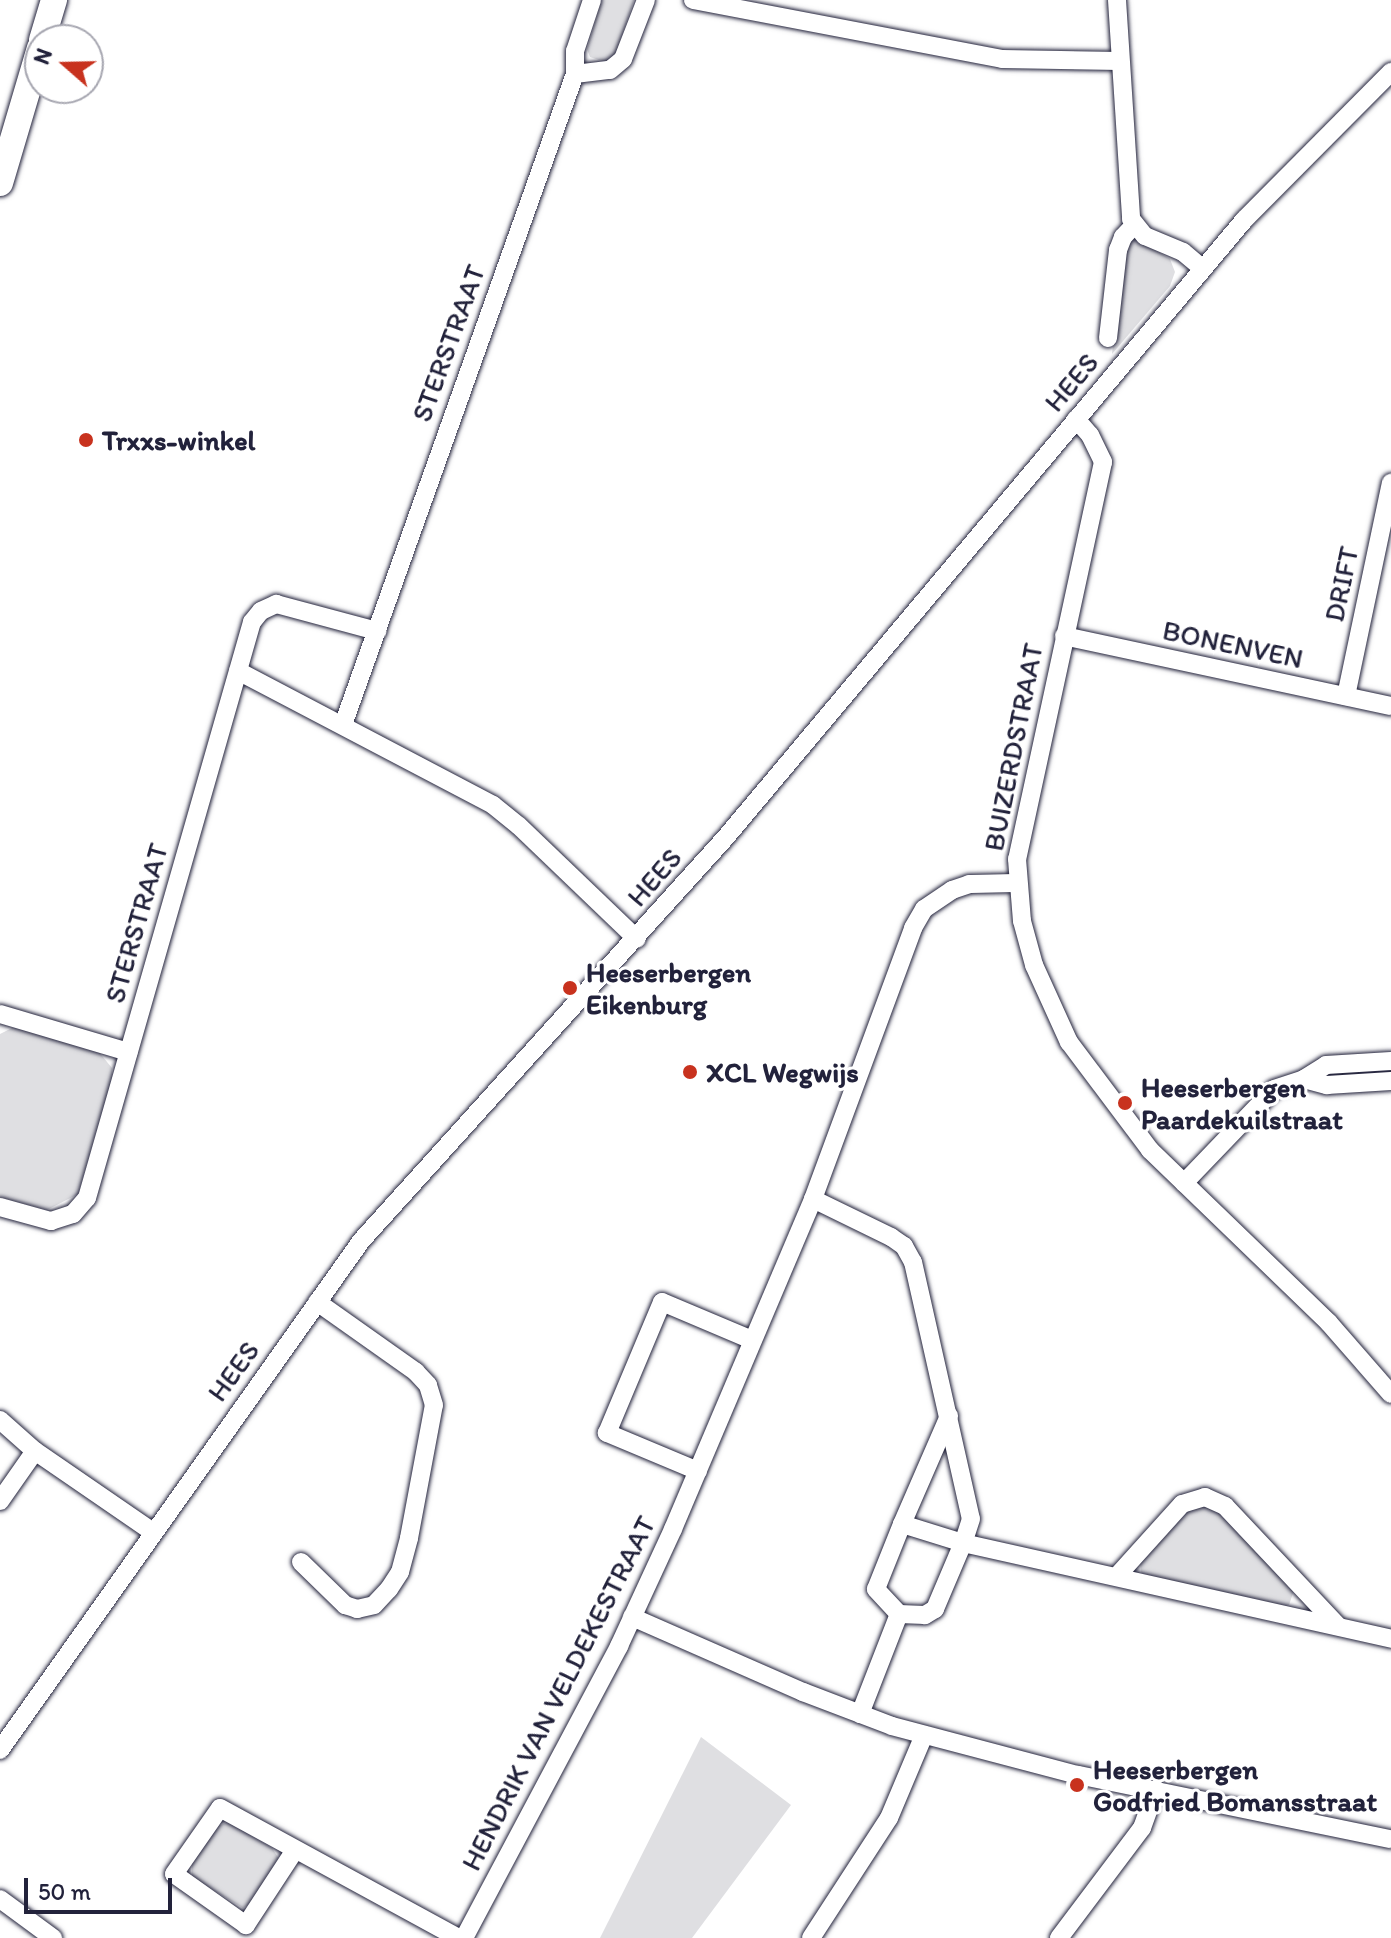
<!DOCTYPE html>
<style>
body{margin:0}
#map{position:relative;width:1391px;height:1938px;overflow:hidden;background:#fff;font-family:Itim,sans-serif}
div>[style]{position:absolute}
.green>*{inset:0;background:#dfdfe2}
.roads{filter:drop-shadow(0 0 2px #22223b) drop-shadow(0 0 2px #22223b)}
.minor>*{height:18px;margin:-9px;padding:0 9px;transform-origin:9px;border-radius:9px;background:#fff}
.secondary>*{height:26px;margin:-13px;padding:0 13px;transform-origin:13px;border-radius:13px;background:#fff}
.dots>*{width:22px;height:22px;translate:-50% -50%;box-sizing:border-box;border:4px solid #fff;border-radius:50%}
span{translate:-50% -50%;white-space:nowrap;text-align:center;line-height:1.15;-webkit-text-stroke:6px #fff;paint-order:stroke}
.street-label{font-size:28px;color:#22223b}
.poi-label{font-size:28px;color:#22223b;font-weight:700}
.left{translate:0 -50%;text-align:left}
.north{position:absolute;left:24px;top:24px;width:80px;height:80px;box-sizing:border-box;background:#fff;border:2px solid #a7a7b1;border-radius:50%;rotate:290deg;font-size:22px;font-weight:700;line-height:32px;text-align:center;color:#22223b}
.north::after{content:'';display:block;margin:auto;width:28px;height:36px;background:#c8321e;clip-path:polygon(50% 0,100% 100%,50% 72%,0 100%)}
.scale{position:absolute;left:24px;top:1878px;width:148px;height:36px;box-sizing:border-box;border:4px solid #22223b;border-top:0;padding-left:10px;font-size:24px;line-height:28px;white-space:nowrap;color:#22223b;-webkit-text-stroke:6px #fff;paint-order:stroke}
</style>
<div id="map">
<div class="green">
<div style="clip-path:polygon(602px 0,634px 0,614px 59px,605px 62px,590px 57px,587px 49px)"></div>
<div style="clip-path:polygon(1133px 237px,1170px 259px,1175px 272px,1170px 286px,1112px 354px,1122px 260px)"></div>
<div style="clip-path:polygon(14px 1027px,98px 1051px,112px 1068px,112px 1079px,78px 1194px,47px 1210px,0 1197px,0 1034px)"></div>
<div style="clip-path:polygon(1215px 1505px,1294px 1590px,1289px 1605px,1283px 1607px,1145px 1576px,1141px 1572px,1140px 1562px,1189px 1506px)"></div>
<div style="clip-path:polygon(701px 1737px,791px 1805px,692px 1938px,600px 1938px)"></div>
<div style="clip-path:polygon(228px 1822px,272px 1848px,279px 1859px,251px 1903px,243px 1908px,192px 1877px,192px 1862px,216px 1827px)"></div>
</div>
<div class="roads">
<div class="minor">
<div style="left:592px;top:0;width:54px;rotate:108.4deg"></div>
<div style="left:575px;top:51px;width:23px;rotate:90deg"></div>
<div style="left:575px;top:74px;width:35px;rotate:-7deg"></div>
<div style="left:610px;top:70px;width:17px;rotate:-40deg"></div>
<div style="left:623px;top:59px;width:63px;rotate:-68.7deg"></div>
<div style="left:693px;top:0;width:315px;rotate:10.8deg"></div>
<div style="left:1002px;top:59px;width:118px;rotate:1deg"></div>
<div style="left:1117px;top:0;width:219px;rotate:86.3deg"></div>
<div style="left:1131px;top:219px;width:22px;rotate:51deg"></div>
<div style="left:1145px;top:236px;width:41px;rotate:22.8deg"></div>
<div style="left:1183px;top:252px;width:25px;rotate:40deg"></div>
<div style="left:1108px;top:338px;width:89px;rotate:-83.5deg"></div>
<div style="left:1118px;top:250px;width:14px;rotate:-69deg"></div>
<div style="left:1123px;top:237px;width:16px;rotate:-47deg"></div>
<div style="left:1076px;top:419px;width:21px;rotate:49deg"></div>
<div style="left:1090px;top:435px;width:30px;rotate:64deg"></div>
<div style="left:1103px;top:462px;width:406px;rotate:102.2deg"></div>
<div style="left:1017px;top:859px;width:62px;rotate:85.4deg"></div>
<div style="left:1022px;top:921px;width:46px;rotate:74.7deg"></div>
<div style="left:1034px;top:965px;width:85px;rotate:65.6deg"></div>
<div style="left:1069px;top:1042px;width:135px;rotate:53.1deg"></div>
<div style="left:1150px;top:1150px;width:249px;rotate:44deg"></div>
<div style="left:1329px;top:1323px;width:94px;rotate:48.9deg"></div>
<div style="left:1064px;top:636px;width:334px;rotate:12.1deg"></div>
<div style="left:238px;top:671px;width:288px;rotate:27.7deg"></div>
<div style="left:493px;top:805px;width:33px;rotate:39deg"></div>
<div style="left:519px;top:826px;width:163px;rotate:43.8deg"></div>
<div style="left:1346px;top:696px;width:218px;rotate:-78.1deg"></div>
<div style="left:343px;top:725px;width:691px;rotate:-70.39deg"></div>
<div style="left:0;top:1014px;width:134px;rotate:16.5deg"></div>
<div style="left:1304px;top:1079px;width:24px;rotate:15deg"></div>
<div style="left:1327px;top:1085px;width:64px;rotate:-3.6deg"></div>
<div style="left:1184px;top:1183px;width:130px;rotate:-46.2deg"></div>
<div style="left:1274px;top:1089px;width:32px;rotate:-18deg"></div>
<div style="left:1304px;top:1079px;width:26px;rotate:-32deg"></div>
<div style="left:1326px;top:1065px;width:65px;rotate:-3.5deg"></div>
<div style="left:813px;top:1199px;width:87px;rotate:26deg"></div>
<div style="left:891px;top:1237px;width:16px;rotate:35deg"></div>
<div style="left:904px;top:1246px;width:18px;rotate:61deg"></div>
<div style="left:913px;top:1262px;width:263px;rotate:77.3deg"></div>
<div style="left:971px;top:1519px;width:25px;rotate:108deg"></div>
<div style="left:963px;top:1543px;width:439px;rotate:12.6deg"></div>
<div style="left:0;top:1207px;width:53px;rotate:15.4deg"></div>
<div style="left:51px;top:1221px;width:23px;rotate:-18deg"></div>
<div style="left:73px;top:1214px;width:21px;rotate:-49deg"></div>
<div style="left:87px;top:1198px;width:599px;rotate:-74.02deg"></div>
<div style="left:252px;top:622px;width:14px;rotate:-51deg"></div>
<div style="left:261px;top:611px;width:17px;rotate:-25deg"></div>
<div style="left:276px;top:604px;width:105px;rotate:15deg"></div>
<div style="left:0;top:1420px;width:47px;rotate:41.5deg"></div>
<div style="left:35px;top:1451px;width:143px;rotate:34.5deg"></div>
<div style="left:698px;top:1471px;width:99px;rotate:-157.3deg"></div>
<div style="left:607px;top:1433px;width:142px;rotate:-67.2deg"></div>
<div style="left:662px;top:1302px;width:98px;rotate:22.9deg"></div>
<div style="left:0;top:1501px;width:61px;rotate:-55deg"></div>
<div style="left:902px;top:1524px;width:64px;rotate:17.3deg"></div>
<div style="left:963px;top:1543px;width:72px;rotate:113deg"></div>
<div style="left:935px;top:1609px;width:12px;rotate:149deg"></div>
<div style="left:925px;top:1615px;width:26px;rotate:-178deg"></div>
<div style="left:899px;top:1614px;width:34px;rotate:-133deg"></div>
<div style="left:876px;top:1589px;width:70px;rotate:-68.2deg"></div>
<div style="left:902px;top:1524px;width:118px;rotate:-66.5deg"></div>
<div style="left:301px;top:1562px;width:62px;rotate:44.3deg"></div>
<div style="left:345px;top:1605px;width:13px;rotate:18deg"></div>
<div style="left:357px;top:1609px;width:17px;rotate:-13deg"></div>
<div style="left:374px;top:1605px;width:22px;rotate:-47deg"></div>
<div style="left:389px;top:1589px;width:20px;rotate:-57deg"></div>
<div style="left:400px;top:1572px;width:35px;rotate:-75deg"></div>
<div style="left:409px;top:1538px;width:135px;rotate:-79.4deg"></div>
<div style="left:434px;top:1405px;width:21px;rotate:-107deg"></div>
<div style="left:428px;top:1385px;width:18px;rotate:-133deg"></div>
<div style="left:416px;top:1372px;width:121px;rotate:-144.7deg"></div>
<div style="left:1117px;top:1576px;width:97px;rotate:-47.9deg"></div>
<div style="left:1182px;top:1504px;width:24px;rotate:-17deg"></div>
<div style="left:1205px;top:1497px;width:22px;rotate:24deg"></div>
<div style="left:1225px;top:1506px;width:165px;rotate:46.7deg"></div>
<div style="left:632px;top:1617px;width:187px;rotate:23.7deg"></div>
<div style="left:803px;top:1692px;width:95px;rotate:20.9deg"></div>
<div style="left:892px;top:1726px;width:192px;rotate:14.8deg"></div>
<div style="left:1078px;top:1775px;width:319px;rotate:11.6deg"></div>
<div style="left:860px;top:1714px;width:107px;rotate:-68.7deg"></div>
<div style="left:0;top:1750px;width:624px;rotate:-54.65deg"></div>
<div style="left:361px;top:1241px;width:544px;rotate:-47.9deg"></div>
<div style="left:726px;top:837px;width:806px;rotate:-49.98deg"></div>
<div style="left:1244px;top:220px;width:209px;rotate:-45.2deg"></div>
<div style="left:295px;top:1850px;width:90px;rotate:123.2deg"></div>
<div style="left:246px;top:1925px;width:88px;rotate:-144.7deg"></div>
<div style="left:174px;top:1874px;width:80px;rotate:-55.1deg"></div>
<div style="left:220px;top:1808px;width:271px;rotate:28.6deg"></div>
<div style="left:0;top:1899px;width:66px;rotate:36.3deg"></div>
<div style="left:464px;top:1938px;width:331px;rotate:-62deg"></div>
<div style="left:619px;top:1646px;width:129px;rotate:-65.2deg"></div>
<div style="left:673px;top:1529px;width:358px;rotate:-67deg"></div>
<div style="left:813px;top:1199px;width:289px;rotate:-69.7deg"></div>
<div style="left:913px;top:928px;width:22px;rotate:-60deg"></div>
<div style="left:924px;top:909px;width:34px;rotate:-34deg"></div>
<div style="left:952px;top:890px;width:18px;rotate:-19deg"></div>
<div style="left:969px;top:884px;width:48px;rotate:-1.2deg"></div>
<div style="left:811px;top:1938px;width:143px;rotate:-57deg"></div>
<div style="left:889px;top:1818px;width:90px;rotate:-67.1deg"></div>
<div style="left:1059px;top:1938px;width:138px;rotate:-53deg"></div>
<div style="left:1142px;top:1828px;width:41px;rotate:-70.3deg"></div>
</div>
<div class="secondary">
<div style="left:42px;top:40px;width:42px;rotate:-73.3deg"></div>
<div style="left:0;top:183px;width:141px;rotate:-73.5deg"></div>
</div>
</div>
<div class="dots">
<div style="left:86px;top:440px;background:#c8321e"></div>
<div style="left:570px;top:988px;background:#c8321e"></div>
<div style="left:690px;top:1072px;background:#c8321e"></div>
<div style="left:1125px;top:1103px;background:#c8321e"></div>
<div style="left:1077px;top:1785px;background:#c8321e"></div>
</div>
<div class="street-label">
<span style="left:448px;top:343px;rotate:-70deg">STERSTRAAT</span>
<span style="left:1071px;top:382px;rotate:-50deg">HEES</span>
<span style="left:1341px;top:584px;rotate:-78deg">DRIFT</span>
<span style="left:1233px;top:644px;rotate:12deg">BONENVEN</span>
<span style="left:1013px;top:747px;rotate:-79deg">BUIZERDSTRAAT</span>
<span style="left:654px;top:877px;rotate:-49deg">HEES</span>
<span style="left:136px;top:923px;rotate:-74deg">STERSTRAAT</span>
<span style="left:233px;top:1371px;rotate:-54deg">HEES</span>
<span style="left:558px;top:1693px;rotate:-63deg">HENDRIK VAN VELDEKESTRAAT</span>
</div>
<div class="poi-label">
<span class="left" style="left:102px;top:440px">Trxxs-winkel</span>
<span class="left" style="left:586px;top:988px">Heeserbergen<br>Eikenburg</span>
<span class="left" style="left:706px;top:1072px">XCL Wegwijs</span>
<span class="left" style="left:1141px;top:1103px">Heeserbergen<br>Paardekuilstraat</span>
<span class="left" style="left:1093px;top:1785px">Heeserbergen<br>Godfried Bomansstraat</span>
</div>
<div class="north">N</div>
<div class="scale">50 m</div>
</div>
